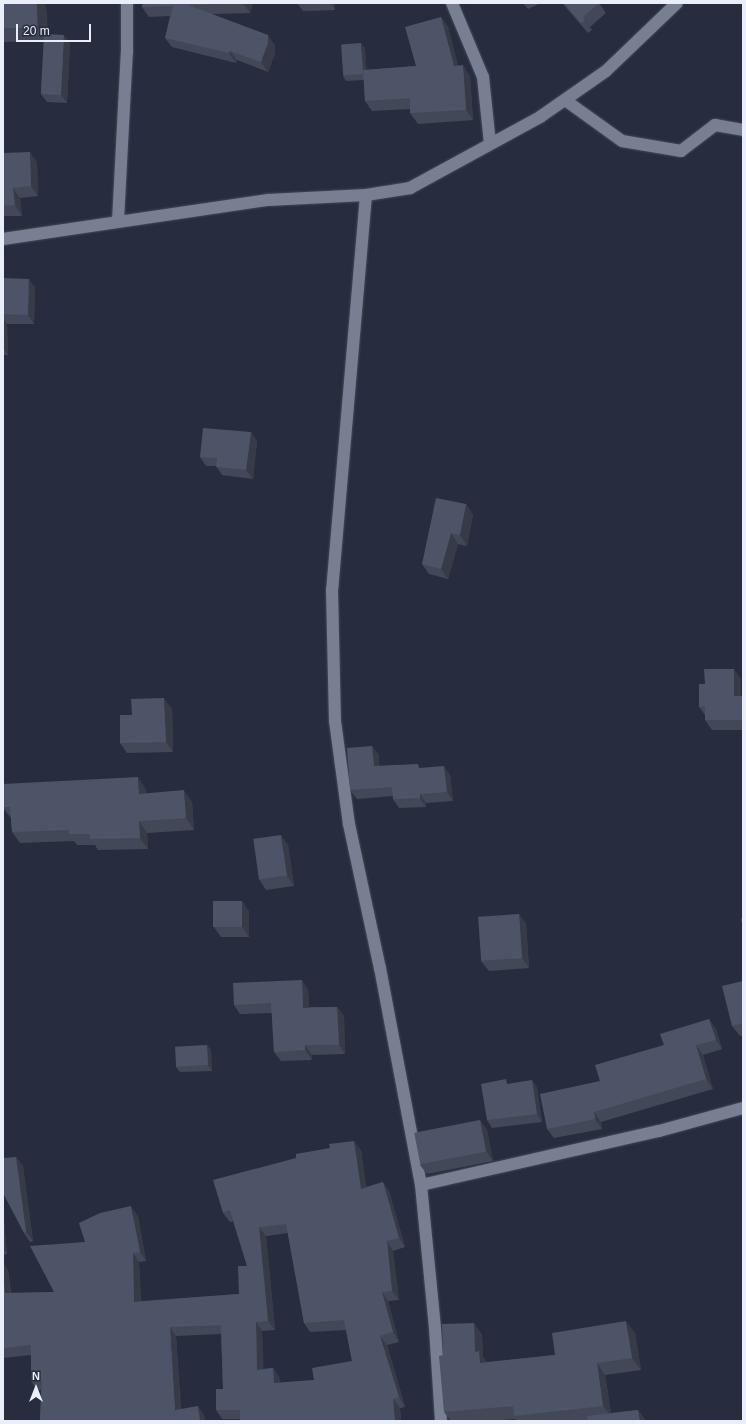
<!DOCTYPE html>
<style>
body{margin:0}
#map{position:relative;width:746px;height:1424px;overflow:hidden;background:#272d3e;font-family:Helvetica,sans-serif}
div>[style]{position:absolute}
.roads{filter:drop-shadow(0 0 1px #444957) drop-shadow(0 0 1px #444957)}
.minor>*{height:12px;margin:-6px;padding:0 6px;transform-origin:6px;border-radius:6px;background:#787f93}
.wall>*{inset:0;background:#434859}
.shaded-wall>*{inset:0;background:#373b48}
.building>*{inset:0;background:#4e5467;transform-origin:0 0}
span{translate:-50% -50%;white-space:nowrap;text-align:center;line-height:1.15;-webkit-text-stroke:3px #272d3e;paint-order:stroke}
.frame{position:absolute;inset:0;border:4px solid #eaeef9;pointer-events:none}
.north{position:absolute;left:16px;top:1368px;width:40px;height:40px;-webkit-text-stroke:3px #272d3e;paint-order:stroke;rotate:0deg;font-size:11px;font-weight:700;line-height:16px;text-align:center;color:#eaeef9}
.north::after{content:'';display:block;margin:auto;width:14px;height:18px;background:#eaeef9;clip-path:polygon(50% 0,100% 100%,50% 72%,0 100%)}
.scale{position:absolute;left:16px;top:24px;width:75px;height:18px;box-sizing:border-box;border:2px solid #eaeef9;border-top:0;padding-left:5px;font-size:12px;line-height:14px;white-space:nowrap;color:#eaeef9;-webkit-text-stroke:3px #272d3e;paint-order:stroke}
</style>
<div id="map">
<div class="roads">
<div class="minor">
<div style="left:452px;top:3px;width:80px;rotate:67.3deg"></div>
<div style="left:483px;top:77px;width:67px;rotate:84deg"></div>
<div style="left:565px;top:100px;width:70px;rotate:35.7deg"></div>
<div style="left:622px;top:141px;width:60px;rotate:9.6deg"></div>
<div style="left:681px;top:151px;width:43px;rotate:-37.4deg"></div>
<div style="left:715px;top:125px;width:28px;rotate:10deg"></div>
<div style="left:366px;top:195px;width:396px;rotate:94.9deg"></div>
<div style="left:332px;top:590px;width:131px;rotate:88.7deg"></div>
<div style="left:335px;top:721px;width:104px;rotate:82.3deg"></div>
<div style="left:349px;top:824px;width:147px;rotate:77.9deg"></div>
<div style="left:380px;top:968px;width:221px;rotate:79.3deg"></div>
<div style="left:421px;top:1185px;width:144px;rotate:84.4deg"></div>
<div style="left:435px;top:1328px;width:93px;rotate:86.3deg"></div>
<div style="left:118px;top:221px;width:169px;rotate:-87deg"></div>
<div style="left:127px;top:52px;width:49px;rotate:-90deg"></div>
<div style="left:3px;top:239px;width:268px;rotate:-8.4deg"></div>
<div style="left:268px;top:200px;width:98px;rotate:-2.9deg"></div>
<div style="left:366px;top:195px;width:45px;rotate:-9deg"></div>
<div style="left:410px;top:188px;width:148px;rotate:-28.6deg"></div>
<div style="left:540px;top:117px;width:80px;rotate:-34.9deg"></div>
<div style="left:606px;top:71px;width:98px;rotate:-43.8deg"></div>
<div style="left:421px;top:1185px;width:244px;rotate:-12.8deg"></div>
<div style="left:659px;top:1131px;width:87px;rotate:-15.3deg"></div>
</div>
</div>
<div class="wall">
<div style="clip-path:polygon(3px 3px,44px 3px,46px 7px,48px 37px,70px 43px,67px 103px,47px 102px,41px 94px,44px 41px,3px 42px)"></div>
<div style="clip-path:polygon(143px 3px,253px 3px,250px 13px,212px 14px,275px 45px,275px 53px,268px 72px,237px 60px,236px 63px,172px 47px,165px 38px,170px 16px,149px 17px,142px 7px)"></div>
<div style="clip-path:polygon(297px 3px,335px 3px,335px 10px,303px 11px)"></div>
<div style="clip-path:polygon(523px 3px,541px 3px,528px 9px)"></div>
<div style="clip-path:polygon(562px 3px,599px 3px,606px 13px,590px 27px,592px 30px,588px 33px)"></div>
<div style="clip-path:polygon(441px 17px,448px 27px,458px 66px,470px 76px,473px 120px,418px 124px,410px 113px,410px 109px,372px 111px,365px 101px,364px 80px,346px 81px,343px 76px,365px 48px,366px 70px,416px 66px)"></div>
<div style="clip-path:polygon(3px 153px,37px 162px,38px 196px,20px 198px,22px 216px,3px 216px)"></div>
<div style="clip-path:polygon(3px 280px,35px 287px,34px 324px,7px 324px,8px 355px,3px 355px)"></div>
<div style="clip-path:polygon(251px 432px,257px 441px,253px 479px,222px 475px,216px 466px,206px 466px,200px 457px)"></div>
<div style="clip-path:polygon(466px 504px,473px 515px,467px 546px,458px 544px,448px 579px,429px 574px,422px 564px)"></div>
<div style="clip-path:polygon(741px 679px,741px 696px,743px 696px,743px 730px,712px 730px,705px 720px,705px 715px,699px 707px,705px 684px)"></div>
<div style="clip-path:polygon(172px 709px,173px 752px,127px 753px,120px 743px,132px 715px)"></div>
<div style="clip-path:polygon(372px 746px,379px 755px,379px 766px,421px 768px,450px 775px,453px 801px,426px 803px,426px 807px,399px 808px,393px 799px,393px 796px,357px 799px,350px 790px)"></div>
<div style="clip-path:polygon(3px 784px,146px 789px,146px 793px,192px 802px,194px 830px,147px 833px,148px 849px,98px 850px,95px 845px,77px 845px,74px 841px,20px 843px,12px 832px,11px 818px,3px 808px)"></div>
<div style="clip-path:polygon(288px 845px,294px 886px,266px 890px,259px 879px)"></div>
<div style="clip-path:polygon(242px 901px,249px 912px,249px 937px,221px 937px,214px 927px)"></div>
<div style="clip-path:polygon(519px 914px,526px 924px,529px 968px,489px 971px,481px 961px)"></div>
<div style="clip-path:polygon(302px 980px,308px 990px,309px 1007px,337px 1007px,344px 1016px,345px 1054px,312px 1055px,312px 1060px,281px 1061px,274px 1052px,272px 1013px,240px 1014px,234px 1005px)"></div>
<div style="clip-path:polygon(743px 981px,743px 1035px,740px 1036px,732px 1026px)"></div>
<div style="clip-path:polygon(709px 1019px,716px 1029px,722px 1049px,703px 1055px,713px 1089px,601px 1122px,602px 1129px,554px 1138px,547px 1129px,600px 1081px)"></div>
<div style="clip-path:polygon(207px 1045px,211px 1050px,212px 1071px,180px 1072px,176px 1067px)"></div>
<div style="clip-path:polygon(532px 1080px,537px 1088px,542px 1122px,492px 1128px,487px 1120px)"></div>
<div style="clip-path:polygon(480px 1120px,487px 1130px,493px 1161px,427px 1174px,420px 1165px)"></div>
<div style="clip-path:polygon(evenodd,361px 1150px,366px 1187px,383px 1182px,389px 1191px,405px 1247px,393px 1251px,399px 1300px,388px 1301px,399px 1342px,387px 1345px,405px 1407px,400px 1408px,401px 1421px,240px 1421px,240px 1419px,222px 1419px,216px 1410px,223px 1389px,221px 1334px,176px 1336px,181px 1409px,204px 1415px,205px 1421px,31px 1421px,40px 1420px,41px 1390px,37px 1390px,31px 1381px,31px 1355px,3px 1358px,3px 1263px,8px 1270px,11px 1293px,54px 1292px,85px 1242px,138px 1216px,146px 1261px,139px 1262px,141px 1301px,239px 1294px,247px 1266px,233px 1221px,230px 1222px,223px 1213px,361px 1150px,288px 1233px,304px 1323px,310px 1332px,346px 1330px,352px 1361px,314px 1380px,280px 1383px,279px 1377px,273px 1368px,263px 1369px,262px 1331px,275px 1330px,266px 1236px,288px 1233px)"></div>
<div style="clip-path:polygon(16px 1157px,23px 1166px,33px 1241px,30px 1242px,24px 1233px)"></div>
<div style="clip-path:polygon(3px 1210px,7px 1254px,3px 1255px)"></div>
<div style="clip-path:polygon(474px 1323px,482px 1335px,483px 1357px,487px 1362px,555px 1355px,635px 1333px,641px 1370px,605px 1375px,611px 1413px,638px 1410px,646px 1421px,517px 1421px,515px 1419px,489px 1421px,451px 1421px,444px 1412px,443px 1355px)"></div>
</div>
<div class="shaded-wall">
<div style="clip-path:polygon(37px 3px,44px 3px,46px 7px,48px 41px,38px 27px)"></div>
<div style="clip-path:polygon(243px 3px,253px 3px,250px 13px)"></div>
<div style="clip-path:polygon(331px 3px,335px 3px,335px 10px)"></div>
<div style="clip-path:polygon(441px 17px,448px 27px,461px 76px,454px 66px)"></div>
<div style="clip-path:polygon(583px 17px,590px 27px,592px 30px,585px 21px)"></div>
<div style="clip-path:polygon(64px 35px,70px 43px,67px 103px,61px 95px)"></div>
<div style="clip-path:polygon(268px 35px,275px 45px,275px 53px,268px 72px,261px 62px)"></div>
<div style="clip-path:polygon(361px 43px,365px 48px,367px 80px,363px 74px)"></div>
<div style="clip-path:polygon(230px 51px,237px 60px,236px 63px,229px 53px)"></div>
<div style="clip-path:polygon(463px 65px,470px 76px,473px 120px,466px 110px)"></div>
<div style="clip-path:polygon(30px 152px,37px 162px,38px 196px,31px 186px)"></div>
<div style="clip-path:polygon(13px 188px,20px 198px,22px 216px,15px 205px)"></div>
<div style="clip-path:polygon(29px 279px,35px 287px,34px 324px,28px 315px)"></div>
<div style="clip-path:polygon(3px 318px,7px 324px,8px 355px,3px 348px)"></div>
<div style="clip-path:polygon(251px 432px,257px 441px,253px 479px,246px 470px)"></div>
<div style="clip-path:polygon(466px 504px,473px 515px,467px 546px,460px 535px)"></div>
<div style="clip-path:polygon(451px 533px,458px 544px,448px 579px,441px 569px)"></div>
<div style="clip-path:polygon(734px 669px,741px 679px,741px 706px,734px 696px)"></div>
<div style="clip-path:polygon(164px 698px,172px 709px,173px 752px,166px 742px)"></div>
<div style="clip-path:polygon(372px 746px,379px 755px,380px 776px,374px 766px)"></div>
<div style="clip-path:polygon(444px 766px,450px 775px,453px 801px,447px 792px)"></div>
<div style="clip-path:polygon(138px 777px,146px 789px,147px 805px,139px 794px)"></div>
<div style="clip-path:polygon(184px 790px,192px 802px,194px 830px,186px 818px)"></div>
<div style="clip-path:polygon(420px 794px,426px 803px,426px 807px,420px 798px)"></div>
<div style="clip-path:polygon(139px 821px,147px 833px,148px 849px,140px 838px)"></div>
<div style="clip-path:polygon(281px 835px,288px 845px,294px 886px,287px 876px)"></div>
<div style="clip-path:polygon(242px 901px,249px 912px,249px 937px,242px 927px)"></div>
<div style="clip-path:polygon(519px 914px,526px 924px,529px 968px,522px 958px)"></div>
<div style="clip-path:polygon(302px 980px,308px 990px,310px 1017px,303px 1008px)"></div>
<div style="clip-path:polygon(337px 1007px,344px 1016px,345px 1054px,339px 1045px)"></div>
<div style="clip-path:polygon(709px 1019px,716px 1029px,722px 1049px,716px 1040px)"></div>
<div style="clip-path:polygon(207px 1045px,211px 1050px,212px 1071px,208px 1065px)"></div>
<div style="clip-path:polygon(305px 1045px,312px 1055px,312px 1060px,305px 1050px)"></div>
<div style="clip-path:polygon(696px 1045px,703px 1055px,713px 1089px,706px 1079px)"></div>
<div style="clip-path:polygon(532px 1080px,537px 1088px,542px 1122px,537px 1114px)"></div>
<div style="clip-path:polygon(594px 1112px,601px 1122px,602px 1129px,595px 1119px)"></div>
<div style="clip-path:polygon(480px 1120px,487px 1130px,493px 1161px,486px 1151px)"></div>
<div style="clip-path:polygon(354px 1141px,361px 1150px,367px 1198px,361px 1189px)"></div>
<div style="clip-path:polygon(16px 1157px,23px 1166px,33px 1241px,26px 1232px)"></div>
<div style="clip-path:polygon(383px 1182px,389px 1191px,405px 1247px,399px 1238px)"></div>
<div style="clip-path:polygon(131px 1206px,138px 1216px,146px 1261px,140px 1252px)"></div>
<div style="clip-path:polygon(3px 1210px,7px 1254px,3px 1248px)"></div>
<div style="clip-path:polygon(259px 1227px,266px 1236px,275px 1330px,268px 1321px)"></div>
<div style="clip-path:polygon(387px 1241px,393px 1251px,399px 1300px,392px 1291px)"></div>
<div style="clip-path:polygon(133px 1253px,139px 1262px,141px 1311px,134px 1302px)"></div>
<div style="clip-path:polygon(3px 1263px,8px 1270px,11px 1302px,5px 1293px,3px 1272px)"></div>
<div style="clip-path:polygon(382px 1292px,388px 1301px,399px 1342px,393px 1332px)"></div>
<div style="clip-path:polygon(626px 1321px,635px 1333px,641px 1370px,632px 1358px)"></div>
<div style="clip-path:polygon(256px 1322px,262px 1331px,264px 1379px,257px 1370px)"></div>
<div style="clip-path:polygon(474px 1323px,482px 1335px,483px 1357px,488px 1364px,480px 1363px,475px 1352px)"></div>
<div style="clip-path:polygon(170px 1327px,176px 1336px,181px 1420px,175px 1410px)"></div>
<div style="clip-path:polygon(380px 1336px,387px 1345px,405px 1407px,399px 1397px)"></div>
<div style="clip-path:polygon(597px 1363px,605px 1375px,612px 1418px,603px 1406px)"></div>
<div style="clip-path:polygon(273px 1368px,279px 1377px,280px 1392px,274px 1383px)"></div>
<div style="clip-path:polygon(393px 1399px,400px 1408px,401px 1421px,395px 1421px)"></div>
<div style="clip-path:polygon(198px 1406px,204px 1415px,205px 1421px,200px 1421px)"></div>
<div style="clip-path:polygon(638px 1410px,646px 1421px,640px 1421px)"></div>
</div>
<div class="building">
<div style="left:3px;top:3px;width:34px;height:25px"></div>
<div style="clip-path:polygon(143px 3px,243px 3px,188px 5px,268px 35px,268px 43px,261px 62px,230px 51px,229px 53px,165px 38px,173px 6px,142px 7px)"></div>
<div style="clip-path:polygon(564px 3px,599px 3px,583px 17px,585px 21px,581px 23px)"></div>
<div style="clip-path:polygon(441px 17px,454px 66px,463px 65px,466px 110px,410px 113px,410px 98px,365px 101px,363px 70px,416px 66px,405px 27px)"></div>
<div style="left:64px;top:35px;width:60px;height:20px;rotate:93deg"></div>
<div style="left:361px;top:43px;width:31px;height:20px;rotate:86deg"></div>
<div style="clip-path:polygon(30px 152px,31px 186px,13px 188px,15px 205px,3px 206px,3px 153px)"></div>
<div style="left:29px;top:279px;width:36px;height:26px;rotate:92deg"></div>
<div style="clip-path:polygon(203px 428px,251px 432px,246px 470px,216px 467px,217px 458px,200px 457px)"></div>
<div style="clip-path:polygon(436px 498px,466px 504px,460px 535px,451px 533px,441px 569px,422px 564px)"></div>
<div style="clip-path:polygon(704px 669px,734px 669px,734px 696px,743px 696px,743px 720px,705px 720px,705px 706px,699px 707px,699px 684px,705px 684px)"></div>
<div style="clip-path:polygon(164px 698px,166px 742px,120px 743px,120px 715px,132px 715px,131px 699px)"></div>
<div style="clip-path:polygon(372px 746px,374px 766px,418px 764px,419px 768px,444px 766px,447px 792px,420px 794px,420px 798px,393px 799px,392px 787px,350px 790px,347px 748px)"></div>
<div style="clip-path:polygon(138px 777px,139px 794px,184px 790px,186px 818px,139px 821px,140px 838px,90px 839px,90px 834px,69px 834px,69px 830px,12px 832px,10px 807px,3px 807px,3px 784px)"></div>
<div style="left:281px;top:835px;width:41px;height:28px;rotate:82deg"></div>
<div style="left:242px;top:901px;width:26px;height:29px;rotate:90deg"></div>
<div style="left:519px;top:914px;width:44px;height:41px;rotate:86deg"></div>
<div style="clip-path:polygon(743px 918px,743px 927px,741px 919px)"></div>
<div style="clip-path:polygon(302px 980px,303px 1008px,337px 1007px,339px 1045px,305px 1045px,305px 1050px,274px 1052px,271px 1003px,234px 1005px,233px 983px)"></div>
<div style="clip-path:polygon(743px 981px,743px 1023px,732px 1026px,722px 986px)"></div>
<div style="clip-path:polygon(709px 1019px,716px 1040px,696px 1045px,706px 1079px,594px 1112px,595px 1119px,547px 1129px,540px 1094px,600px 1081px,595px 1065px,664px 1045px,660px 1034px)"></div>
<div style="left:207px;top:1045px;width:20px;height:32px;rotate:87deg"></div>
<div style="clip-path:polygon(506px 1079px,507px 1084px,532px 1080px,537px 1114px,487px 1120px,481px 1084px)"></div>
<div style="left:480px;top:1120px;width:32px;height:67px;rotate:79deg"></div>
<div style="clip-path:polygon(evenodd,354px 1141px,361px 1189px,383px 1182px,399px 1238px,387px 1241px,392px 1291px,382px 1292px,393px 1332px,380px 1336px,399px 1397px,393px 1399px,395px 1421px,240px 1421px,240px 1410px,216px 1410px,216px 1389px,223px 1389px,221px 1325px,170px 1327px,175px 1410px,198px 1406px,200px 1421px,31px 1421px,40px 1420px,42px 1381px,31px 1381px,31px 1345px,3px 1348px,3px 1272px,5px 1293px,54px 1292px,30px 1246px,85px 1242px,79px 1223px,100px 1213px,131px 1206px,140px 1252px,133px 1253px,134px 1302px,239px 1294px,238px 1266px,247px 1266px,230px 1210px,223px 1213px,213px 1180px,296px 1158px,296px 1154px,330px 1148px,329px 1144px,354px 1141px,286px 1224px,304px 1323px,344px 1320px,352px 1361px,312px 1368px,314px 1380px,274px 1383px,273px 1368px,257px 1370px,256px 1322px,268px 1321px,259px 1227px,286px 1224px)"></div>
<div style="clip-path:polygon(16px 1157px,26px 1232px,24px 1233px,3px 1193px,3px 1158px)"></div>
<div style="clip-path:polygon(626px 1321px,632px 1358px,597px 1363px,603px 1406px,514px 1416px,513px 1406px,444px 1412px,439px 1356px,443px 1355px,442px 1324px,474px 1323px,475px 1352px,479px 1351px,480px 1363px,555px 1355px,552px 1333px)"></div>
<div style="clip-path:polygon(638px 1410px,640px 1421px,588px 1421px,587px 1416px)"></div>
</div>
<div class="frame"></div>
<div class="north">N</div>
<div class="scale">20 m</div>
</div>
